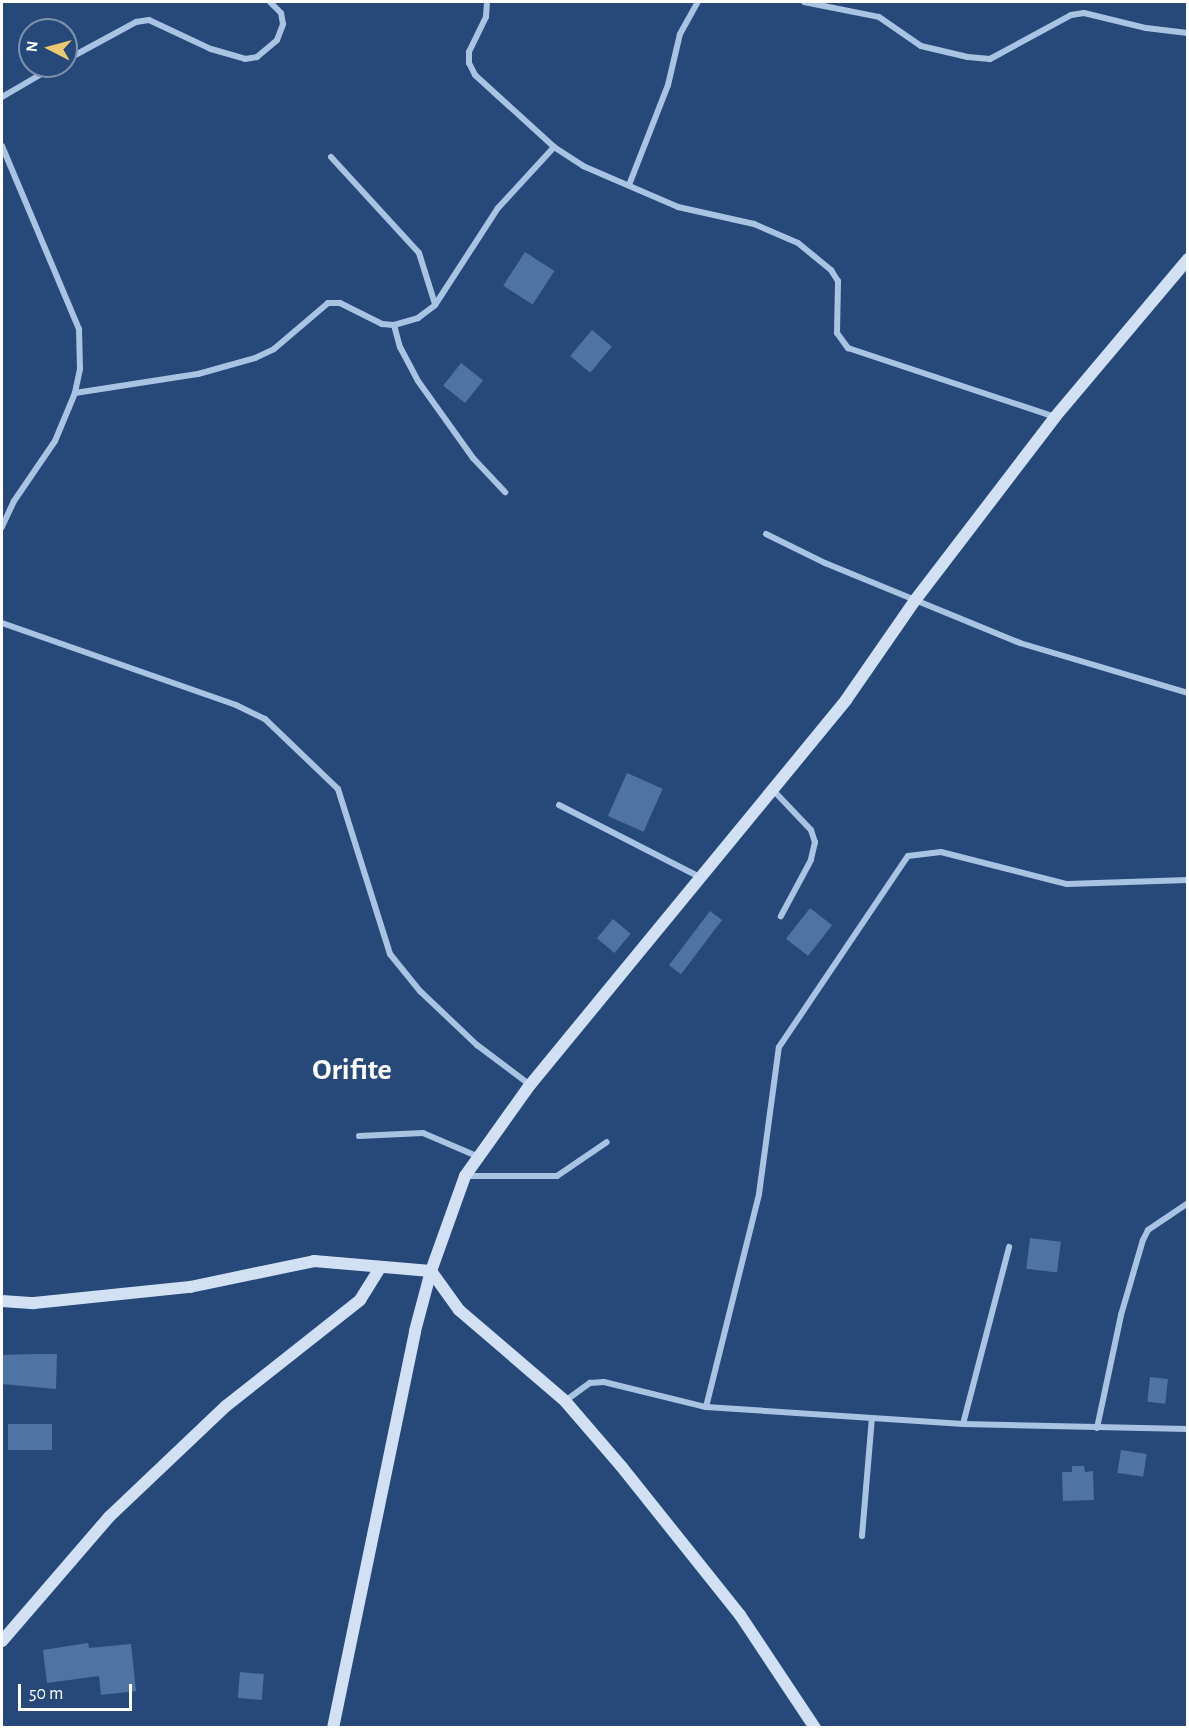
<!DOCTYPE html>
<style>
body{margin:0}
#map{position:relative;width:1189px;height:1729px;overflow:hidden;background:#274979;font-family:"Alegreya Sans",sans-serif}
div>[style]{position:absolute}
.building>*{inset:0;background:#4f73a2;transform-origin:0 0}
.street>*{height:6px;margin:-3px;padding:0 3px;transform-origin:3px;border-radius:3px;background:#a9c3e3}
.secondary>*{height:12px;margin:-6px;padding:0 6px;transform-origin:6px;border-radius:6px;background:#d2e0f4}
span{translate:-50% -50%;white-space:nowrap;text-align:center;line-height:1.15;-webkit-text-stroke:4.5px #274979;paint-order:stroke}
.district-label{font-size:30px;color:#fff;font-weight:700}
.frame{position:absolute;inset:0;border:3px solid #fff;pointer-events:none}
.north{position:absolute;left:18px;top:18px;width:60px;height:60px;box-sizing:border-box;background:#274979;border:2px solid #7d92af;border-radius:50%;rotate:276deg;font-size:16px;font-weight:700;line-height:24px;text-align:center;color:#fff}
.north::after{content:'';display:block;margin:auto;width:21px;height:27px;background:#ebc96f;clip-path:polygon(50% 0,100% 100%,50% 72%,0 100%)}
.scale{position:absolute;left:18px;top:1684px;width:114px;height:27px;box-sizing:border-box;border:3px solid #fff;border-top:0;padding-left:8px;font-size:18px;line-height:21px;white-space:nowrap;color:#fff;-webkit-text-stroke:4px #274979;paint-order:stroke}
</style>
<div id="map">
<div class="building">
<div style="left:525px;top:252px;width:35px;height:40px;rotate:33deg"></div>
<div style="left:592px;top:330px;width:26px;height:34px;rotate:40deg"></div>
<div style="left:461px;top:363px;width:28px;height:29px;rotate:38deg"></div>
<div style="left:627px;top:773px;width:39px;height:47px;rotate:24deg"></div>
<div style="left:810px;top:908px;width:28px;height:39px;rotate:38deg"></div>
<div style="left:710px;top:911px;width:15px;height:68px;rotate:37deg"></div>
<div style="left:613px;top:919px;width:23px;height:25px;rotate:40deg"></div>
<div style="left:1030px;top:1238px;width:31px;height:31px;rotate:7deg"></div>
<div style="clip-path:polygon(35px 1354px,57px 1354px,56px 1389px,2px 1384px,2px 1355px)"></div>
<div style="left:1150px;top:1377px;width:18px;height:25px;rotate:6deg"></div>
<div style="left:8px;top:1424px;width:44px;height:26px"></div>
<div style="left:1121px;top:1450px;width:26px;height:23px;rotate:9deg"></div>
<div style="clip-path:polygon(1072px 1466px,1084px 1466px,1085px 1472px,1093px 1471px,1094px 1500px,1063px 1501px,1062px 1472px,1072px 1472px)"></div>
<div style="clip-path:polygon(88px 1643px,89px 1648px,131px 1644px,136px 1691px,101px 1695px,99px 1676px,47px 1683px,43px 1650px)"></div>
<div style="left:240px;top:1672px;width:24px;height:26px;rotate:5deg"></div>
</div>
<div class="street">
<div style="left:487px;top:2px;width:15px;rotate:94deg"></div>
<div style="left:486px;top:17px;width:39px;rotate:116deg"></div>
<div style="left:469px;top:52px;width:11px;rotate:90deg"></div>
<div style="left:469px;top:63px;width:13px;rotate:63deg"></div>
<div style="left:475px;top:75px;width:107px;rotate:42.3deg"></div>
<div style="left:554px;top:147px;width:35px;rotate:33deg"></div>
<div style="left:583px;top:166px;width:103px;rotate:23.3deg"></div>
<div style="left:678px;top:207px;width:78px;rotate:12.6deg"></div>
<div style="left:754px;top:224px;width:48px;rotate:23.4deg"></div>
<div style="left:798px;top:243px;width:43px;rotate:39.3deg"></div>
<div style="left:831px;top:270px;width:13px;rotate:58deg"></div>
<div style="left:838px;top:281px;width:52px;rotate:91.1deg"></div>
<div style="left:837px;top:333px;width:19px;rotate:54deg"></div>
<div style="left:848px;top:348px;width:218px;rotate:18.4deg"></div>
<div style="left:804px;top:2px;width:76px;rotate:11.3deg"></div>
<div style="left:879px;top:17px;width:51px;rotate:34.6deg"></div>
<div style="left:921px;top:46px;width:48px;rotate:13.2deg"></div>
<div style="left:968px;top:57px;width:22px;rotate:5deg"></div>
<div style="left:990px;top:59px;width:92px;rotate:-28.5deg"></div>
<div style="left:1071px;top:15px;width:13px;rotate:-9deg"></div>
<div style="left:1084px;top:13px;width:64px;rotate:13.6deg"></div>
<div style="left:1146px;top:28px;width:42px;rotate:6.8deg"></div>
<div style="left:66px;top:60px;width:80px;rotate:-28.5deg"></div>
<div style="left:136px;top:22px;width:13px;rotate:-9deg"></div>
<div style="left:149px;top:20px;width:68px;rotate:25.1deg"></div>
<div style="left:211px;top:49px;width:35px;rotate:16deg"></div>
<div style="left:245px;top:59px;width:12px;rotate:-9deg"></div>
<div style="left:257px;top:57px;width:26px;rotate:-40deg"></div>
<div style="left:277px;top:40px;width:17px;rotate:-69deg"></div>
<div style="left:283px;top:24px;width:11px;rotate:-100deg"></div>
<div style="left:281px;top:13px;width:16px;rotate:-135deg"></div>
<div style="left:2px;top:97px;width:61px;rotate:-30.3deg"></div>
<div style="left:2px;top:146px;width:199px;rotate:67.2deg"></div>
<div style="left:79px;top:329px;width:40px;rotate:88.6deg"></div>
<div style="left:80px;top:369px;width:25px;rotate:102deg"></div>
<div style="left:75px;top:393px;width:52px;rotate:112.6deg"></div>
<div style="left:55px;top:441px;width:73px;rotate:124.3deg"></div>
<div style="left:14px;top:501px;width:29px;rotate:115deg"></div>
<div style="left:331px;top:157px;width:130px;rotate:47.5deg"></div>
<div style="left:419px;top:253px;width:53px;rotate:72.6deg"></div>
<div style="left:629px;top:185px;width:107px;rotate:-68.7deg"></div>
<div style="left:668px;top:85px;width:52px;rotate:-76.8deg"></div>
<div style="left:680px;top:34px;width:37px;rotate:-61deg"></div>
<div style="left:394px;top:325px;width:23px;rotate:75deg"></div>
<div style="left:400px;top:347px;width:38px;rotate:62deg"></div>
<div style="left:418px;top:381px;width:95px;rotate:54.5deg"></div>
<div style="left:473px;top:458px;width:47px;rotate:46.7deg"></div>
<div style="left:75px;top:393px;width:124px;rotate:-8.8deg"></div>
<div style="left:198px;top:374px;width:59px;rotate:-15.7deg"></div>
<div style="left:255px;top:358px;width:21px;rotate:-25deg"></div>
<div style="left:274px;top:349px;width:71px;rotate:-40.4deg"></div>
<div style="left:328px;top:303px;width:12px"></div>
<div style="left:340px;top:303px;width:47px;rotate:26.6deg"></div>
<div style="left:382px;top:324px;width:12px;rotate:5deg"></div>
<div style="left:394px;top:325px;width:25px;rotate:-16deg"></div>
<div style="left:418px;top:318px;width:21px;rotate:-37deg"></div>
<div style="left:435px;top:305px;width:116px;rotate:-57deg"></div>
<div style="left:498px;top:208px;width:83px;rotate:-47.4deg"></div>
<div style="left:766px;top:534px;width:66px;rotate:26.2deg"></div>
<div style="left:825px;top:563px;width:211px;rotate:22.3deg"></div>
<div style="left:1020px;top:643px;width:175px;rotate:16.6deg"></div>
<div style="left:2px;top:623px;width:248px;rotate:19.3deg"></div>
<div style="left:236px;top:705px;width:32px;rotate:26deg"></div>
<div style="left:265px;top:719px;width:101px;rotate:43.8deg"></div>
<div style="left:338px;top:789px;width:173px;rotate:72.5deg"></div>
<div style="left:390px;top:954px;width:48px;rotate:51deg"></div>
<div style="left:420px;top:991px;width:79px;rotate:43.5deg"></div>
<div style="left:477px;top:1045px;width:66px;rotate:37deg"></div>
<div style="left:773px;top:790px;width:55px;rotate:46.5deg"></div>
<div style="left:811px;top:830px;width:13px;rotate:72deg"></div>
<div style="left:815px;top:842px;width:18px;rotate:103deg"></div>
<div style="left:811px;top:860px;width:64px;rotate:118.2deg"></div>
<div style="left:559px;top:805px;width:158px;rotate:27.1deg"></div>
<div style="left:359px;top:1136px;width:64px;rotate:-2.7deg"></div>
<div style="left:423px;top:1133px;width:59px;rotate:23.1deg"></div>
<div style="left:465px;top:1176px;width:92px"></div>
<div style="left:557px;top:1176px;width:60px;rotate:-34.2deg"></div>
<div style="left:565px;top:1401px;width:31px;rotate:-36deg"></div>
<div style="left:590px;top:1383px;width:14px;rotate:-4deg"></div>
<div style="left:604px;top:1382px;width:105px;rotate:13.8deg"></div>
<div style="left:706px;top:1407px;width:258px;rotate:3.8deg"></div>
<div style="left:963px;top:1424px;width:225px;rotate:1.3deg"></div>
<div style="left:706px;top:1407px;width:219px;rotate:-76deg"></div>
<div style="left:759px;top:1194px;width:148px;rotate:-82.3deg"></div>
<div style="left:779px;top:1047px;width:230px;rotate:-56deg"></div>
<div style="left:908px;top:856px;width:33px;rotate:-7deg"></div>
<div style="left:941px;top:852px;width:130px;rotate:14.3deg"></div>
<div style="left:1067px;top:884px;width:121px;rotate:-1.9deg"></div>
<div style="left:963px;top:1424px;width:183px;rotate:-75.4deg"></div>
<div style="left:1097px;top:1428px;width:116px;rotate:-78deg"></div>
<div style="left:1121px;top:1315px;width:78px;rotate:-73.7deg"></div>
<div style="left:1143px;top:1240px;width:11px;rotate:-63deg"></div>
<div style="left:1148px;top:1230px;width:48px;rotate:-34deg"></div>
<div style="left:862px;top:1536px;width:118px;rotate:-85.2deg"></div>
</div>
<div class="secondary">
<div style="left:2px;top:1301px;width:32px;rotate:4deg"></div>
<div style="left:34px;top:1303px;width:157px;rotate:-5.9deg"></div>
<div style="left:190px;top:1287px;width:127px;rotate:-11.8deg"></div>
<div style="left:314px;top:1261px;width:117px;rotate:4.9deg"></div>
<div style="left:431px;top:1271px;width:48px;rotate:54.3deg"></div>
<div style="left:459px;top:1310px;width:140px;rotate:40.6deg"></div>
<div style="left:565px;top:1401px;width:86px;rotate:49.3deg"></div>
<div style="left:621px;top:1466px;width:191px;rotate:51.4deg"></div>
<div style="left:740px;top:1615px;width:136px;rotate:56.4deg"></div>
<div style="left:2px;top:1641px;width:164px;rotate:-49.2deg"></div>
<div style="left:109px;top:1517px;width:161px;rotate:-43.5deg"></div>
<div style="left:226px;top:1406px;width:171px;rotate:-38.3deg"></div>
<div style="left:360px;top:1300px;width:39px;rotate:-58deg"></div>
<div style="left:333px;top:1728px;width:405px;rotate:-78.3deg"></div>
<div style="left:415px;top:1331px;width:62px;rotate:-75.1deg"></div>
<div style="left:431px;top:1271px;width:101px;rotate:-70.3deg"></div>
<div style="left:465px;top:1176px;width:112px;rotate:-54.5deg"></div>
<div style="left:530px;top:1085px;width:498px;rotate:-50.6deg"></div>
<div style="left:846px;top:700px;width:123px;rotate:-55.3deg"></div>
<div style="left:916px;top:599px;width:229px;rotate:-52.6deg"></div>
<div style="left:1055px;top:417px;width:207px;rotate:-49.9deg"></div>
</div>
<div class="district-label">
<span style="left:352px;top:1070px">Orifite</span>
</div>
<div class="frame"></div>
<div class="north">N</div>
<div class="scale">50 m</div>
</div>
